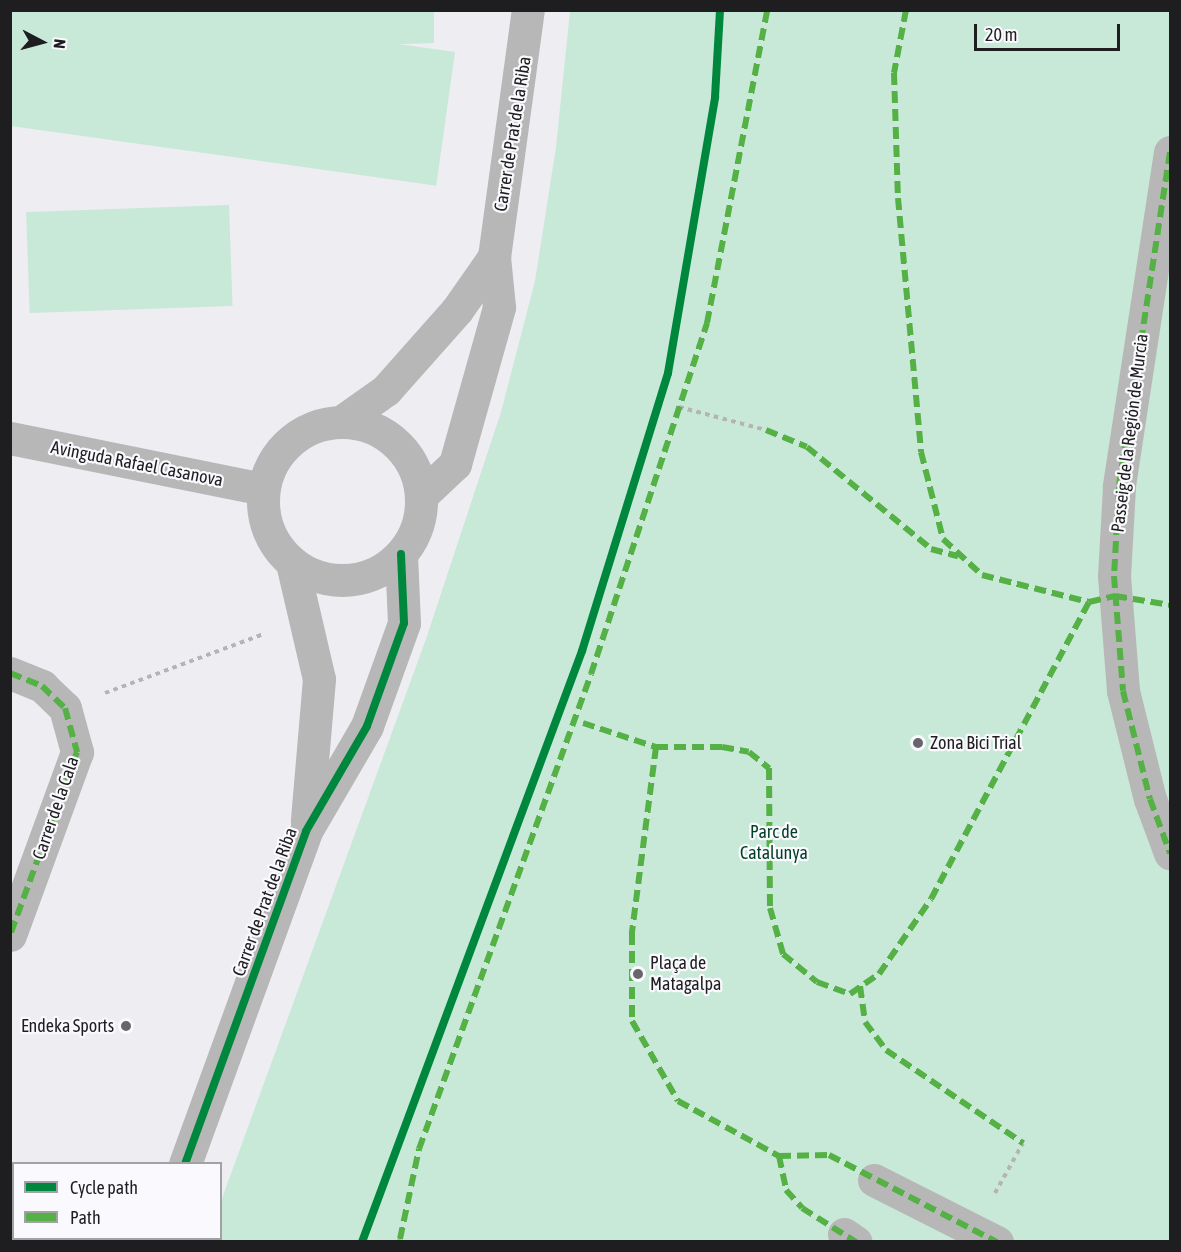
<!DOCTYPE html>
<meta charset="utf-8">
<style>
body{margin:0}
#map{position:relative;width:1181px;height:1252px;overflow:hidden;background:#eeedf2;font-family:"Asap Condensed",sans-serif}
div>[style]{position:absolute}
.green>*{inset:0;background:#c8e9d8;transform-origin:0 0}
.path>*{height:4px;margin-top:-2px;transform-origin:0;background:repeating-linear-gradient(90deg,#b4b4b5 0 4.5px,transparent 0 9px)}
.pedestrian>*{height:33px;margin:-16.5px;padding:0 16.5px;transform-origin:16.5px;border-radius:16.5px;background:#b8b7b7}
.minor>*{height:33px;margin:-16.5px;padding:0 16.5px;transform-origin:16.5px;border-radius:16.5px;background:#b8b7b7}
.minor>.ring{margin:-16.5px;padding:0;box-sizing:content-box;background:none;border:33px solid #b8b7b7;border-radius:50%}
.tertiary>*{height:33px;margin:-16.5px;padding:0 16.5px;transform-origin:16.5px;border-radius:16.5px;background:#b8b7b7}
.quiet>*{height:6px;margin-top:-3px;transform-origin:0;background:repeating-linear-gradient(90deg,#55b145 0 12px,transparent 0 18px)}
.cycleway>*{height:8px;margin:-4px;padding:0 4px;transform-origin:4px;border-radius:4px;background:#00873e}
.dots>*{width:16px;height:16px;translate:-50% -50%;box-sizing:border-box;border:3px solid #fafafe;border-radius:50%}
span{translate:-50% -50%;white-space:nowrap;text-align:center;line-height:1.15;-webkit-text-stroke:4.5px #fafafe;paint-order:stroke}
.street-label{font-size:18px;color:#1e1e20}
.poi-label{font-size:18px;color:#1e1e20}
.left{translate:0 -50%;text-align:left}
.right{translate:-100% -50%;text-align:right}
.park-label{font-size:18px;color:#003f24}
.frame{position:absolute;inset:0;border:12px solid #1e1e20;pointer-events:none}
.legend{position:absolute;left:12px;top:1162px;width:210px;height:78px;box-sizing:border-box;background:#fafafe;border:2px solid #a2a2a5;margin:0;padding:8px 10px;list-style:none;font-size:18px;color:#1e1e20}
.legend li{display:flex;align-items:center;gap:12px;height:30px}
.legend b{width:30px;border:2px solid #a2a2a5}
.north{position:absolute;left:12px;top:12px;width:60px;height:60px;-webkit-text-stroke:4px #fafafe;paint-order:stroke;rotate:96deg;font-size:16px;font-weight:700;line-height:24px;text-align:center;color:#1e1e20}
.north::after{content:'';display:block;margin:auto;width:21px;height:27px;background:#1e1e20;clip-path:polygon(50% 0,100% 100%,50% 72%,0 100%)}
.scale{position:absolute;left:974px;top:24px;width:146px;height:27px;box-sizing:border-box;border:3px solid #1e1e20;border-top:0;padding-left:8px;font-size:18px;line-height:21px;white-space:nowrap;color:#1e1e20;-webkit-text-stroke:4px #fafafe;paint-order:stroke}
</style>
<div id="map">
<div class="green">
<div style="clip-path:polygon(10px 11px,434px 11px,434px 43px,11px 58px)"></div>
<div style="clip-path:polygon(570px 11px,1170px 11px,1170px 1241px,206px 1242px,220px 1238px,221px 1201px,426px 639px,501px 412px,535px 281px,556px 147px)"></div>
<div style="left:455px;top:52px;width:135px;height:444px;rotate:98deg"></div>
<div style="left:229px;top:205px;width:101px;height:203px;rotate:88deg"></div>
</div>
<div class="path">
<div style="left:679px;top:407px;width:90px;rotate:14.8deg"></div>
<div style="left:105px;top:693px;width:170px;rotate:-20.4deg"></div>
<div style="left:995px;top:1193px;width:57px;rotate:-60.8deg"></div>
<div style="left:398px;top:1242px;width:4px;rotate:-56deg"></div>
</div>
<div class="pedestrian">
<div style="left:1170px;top:152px;width:339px;rotate:98.7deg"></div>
<div style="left:1119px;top:487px;width:89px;rotate:93.2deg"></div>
<div style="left:1114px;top:576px;width:115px;rotate:85.5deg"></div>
<div style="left:1123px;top:691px;width:111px;rotate:76deg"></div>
<div style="left:1150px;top:799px;width:58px;rotate:69.7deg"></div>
<div style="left:10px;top:935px;width:195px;rotate:-69.9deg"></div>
<div style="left:874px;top:1180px;width:138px;rotate:26.8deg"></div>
<div style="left:844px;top:1234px;width:14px;rotate:34deg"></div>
</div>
<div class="minor">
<div style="left:341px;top:422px;width:55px;rotate:-35.4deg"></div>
<div style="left:386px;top:390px;width:107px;rotate:-48.4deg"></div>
<div style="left:457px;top:310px;width:65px;rotate:-55.1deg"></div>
<div class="ring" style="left:263px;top:422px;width:125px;height:125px"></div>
<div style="left:421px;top:496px;width:47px;rotate:-43.3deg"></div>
<div style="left:455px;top:464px;width:163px;rotate:-74.3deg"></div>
<div style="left:499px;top:307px;width:50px;rotate:-95.7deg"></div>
<div style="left:494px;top:257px;width:249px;rotate:-82.2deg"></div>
<div style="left:292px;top:563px;width:119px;rotate:76.9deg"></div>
<div style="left:319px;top:679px;width:142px;rotate:94.9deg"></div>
<div style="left:10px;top:673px;width:35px;rotate:22deg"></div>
<div style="left:42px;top:686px;width:32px;rotate:44deg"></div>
<div style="left:65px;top:708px;width:46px;rotate:74.7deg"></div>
<div style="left:185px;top:1164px;width:354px;rotate:-70deg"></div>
<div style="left:306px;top:831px;width:121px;rotate:-59.8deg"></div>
<div style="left:367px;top:726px;width:109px;rotate:-70.2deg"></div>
<div style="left:404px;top:623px;width:69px;rotate:-92.5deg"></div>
<div style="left:156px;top:1242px;width:4px;rotate:-63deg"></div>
</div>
<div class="tertiary">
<div style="left:10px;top:438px;width:258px;rotate:11.4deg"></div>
</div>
<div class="quiet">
<div style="left:906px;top:10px;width:64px;rotate:100.8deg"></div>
<div style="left:894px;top:73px;width:125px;rotate:88.2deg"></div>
<div style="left:898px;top:198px;width:255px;rotate:84.8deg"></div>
<div style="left:921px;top:452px;width:90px;rotate:75.8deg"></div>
<div style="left:943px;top:539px;width:53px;rotate:42.7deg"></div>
<div style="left:982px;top:575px;width:110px;rotate:14.2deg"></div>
<div style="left:1089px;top:602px;width:27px;rotate:-13deg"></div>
<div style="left:1115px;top:596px;width:56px;rotate:9.3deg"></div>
<div style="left:1170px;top:152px;width:339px;rotate:98.7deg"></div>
<div style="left:1119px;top:487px;width:89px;rotate:93.2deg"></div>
<div style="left:1114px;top:576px;width:115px;rotate:85.5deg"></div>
<div style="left:1123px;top:691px;width:111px;rotate:76deg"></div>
<div style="left:1150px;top:799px;width:58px;rotate:69.7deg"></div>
<div style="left:766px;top:430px;width:44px;rotate:22.5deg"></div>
<div style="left:807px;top:447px;width:161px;rotate:39.4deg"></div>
<div style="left:931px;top:549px;width:28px;rotate:15deg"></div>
<div style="left:10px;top:673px;width:35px;rotate:22deg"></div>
<div style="left:42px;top:686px;width:32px;rotate:44deg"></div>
<div style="left:65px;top:708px;width:46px;rotate:74.7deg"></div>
<div style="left:77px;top:752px;width:195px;rotate:110.1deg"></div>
<div style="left:583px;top:723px;width:77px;rotate:18.2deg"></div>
<div style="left:656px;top:747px;width:66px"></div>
<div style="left:722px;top:747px;width:27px;rotate:10deg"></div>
<div style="left:749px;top:752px;width:26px;rotate:39deg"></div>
<div style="left:769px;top:768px;width:140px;rotate:89.6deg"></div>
<div style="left:770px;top:908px;width:48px;rotate:74.2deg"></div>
<div style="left:783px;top:954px;width:44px;rotate:39.5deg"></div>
<div style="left:817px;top:982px;width:35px;rotate:20deg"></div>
<div style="left:850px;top:994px;width:35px;rotate:-35deg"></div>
<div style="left:879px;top:974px;width:91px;rotate:-55.3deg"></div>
<div style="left:931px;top:899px;width:336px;rotate:-62deg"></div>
<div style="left:656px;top:747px;width:188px;rotate:97.4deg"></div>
<div style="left:632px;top:933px;width:88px;rotate:90deg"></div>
<div style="left:632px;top:1021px;width:92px;rotate:60.1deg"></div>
<div style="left:678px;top:1101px;width:115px;rotate:28.6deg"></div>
<div style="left:779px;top:1156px;width:35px;rotate:78deg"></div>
<div style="left:786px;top:1190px;width:24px;rotate:48deg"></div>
<div style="left:802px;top:1208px;width:64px;rotate:32.2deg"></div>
<div style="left:860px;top:986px;width:36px;rotate:82deg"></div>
<div style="left:865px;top:1022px;width:35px;rotate:53deg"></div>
<div style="left:886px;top:1050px;width:166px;rotate:34.2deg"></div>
<div style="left:779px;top:1156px;width:50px;rotate:-1.1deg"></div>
<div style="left:829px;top:1155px;width:189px;rotate:27.4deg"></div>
<div style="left:400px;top:1239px;width:92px;rotate:-78.1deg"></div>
<div style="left:419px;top:1149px;width:505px;rotate:-70.09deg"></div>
<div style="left:591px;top:674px;width:370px;rotate:-71.7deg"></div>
<div style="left:707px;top:323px;width:319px;rotate:-79.1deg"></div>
</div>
<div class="cycleway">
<div style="left:185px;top:1164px;width:354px;rotate:-70deg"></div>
<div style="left:306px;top:831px;width:121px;rotate:-59.8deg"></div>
<div style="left:367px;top:726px;width:109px;rotate:-70.2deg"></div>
<div style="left:404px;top:623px;width:69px;rotate:-92.5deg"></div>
<div style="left:362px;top:1242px;width:631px;rotate:-69.58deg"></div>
<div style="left:582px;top:651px;width:291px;rotate:-72.8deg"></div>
<div style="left:668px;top:373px;width:280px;rotate:-80.3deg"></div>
<div style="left:715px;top:97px;width:87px;rotate:-86.7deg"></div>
</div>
<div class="dots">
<div style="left:918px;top:743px;background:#67666a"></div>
<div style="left:638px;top:974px;background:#67666a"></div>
<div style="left:126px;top:1026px;background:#67666a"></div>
</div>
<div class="street-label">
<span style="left:513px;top:134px;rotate:-81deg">Carrer de Prat de la Riba</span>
<span style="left:1130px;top:433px;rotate:-83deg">Passeig de la Región de Murcia</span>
<span style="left:137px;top:464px;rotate:11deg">Avinguda Rafael Casanova</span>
<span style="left:56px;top:808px;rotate:-71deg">Carrer de la Cala</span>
<span style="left:265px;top:902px;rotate:-70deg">Carrer de Prat de la Riba</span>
</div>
<div class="poi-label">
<span class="left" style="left:930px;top:743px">Zona Bici Trial</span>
<span class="left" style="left:650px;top:974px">Plaça de<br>Matagalpa</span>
<span class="right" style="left:114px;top:1026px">Endeka Sports</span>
</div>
<div class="park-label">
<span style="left:774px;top:843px">Parc de<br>Catalunya</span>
</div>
<div class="frame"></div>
<ul class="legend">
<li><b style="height:8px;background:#00873e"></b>Cycle path</li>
<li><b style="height:8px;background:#55b145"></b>Path</li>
</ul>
<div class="north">N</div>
<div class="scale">20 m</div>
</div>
